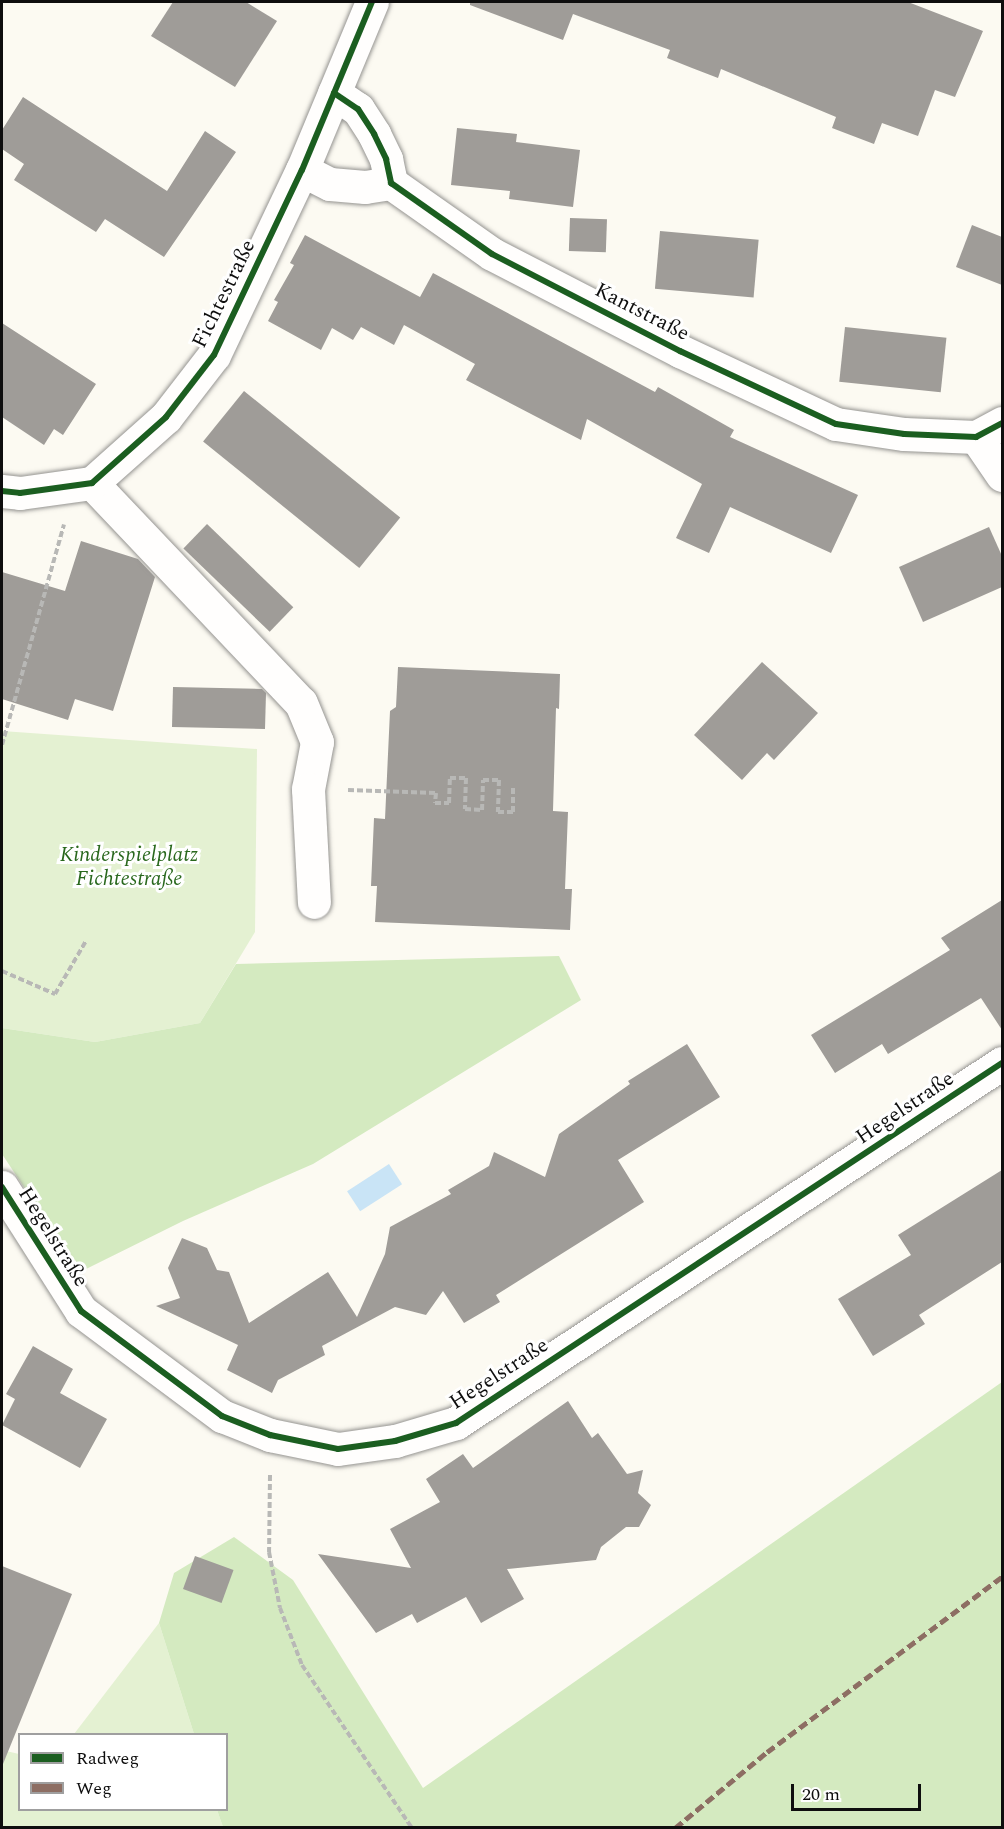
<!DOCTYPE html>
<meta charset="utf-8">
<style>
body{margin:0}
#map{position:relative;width:1004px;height:1829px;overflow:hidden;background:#fcfaf2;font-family:Spectral,serif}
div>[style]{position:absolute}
.green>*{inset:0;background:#e4f1d2}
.forest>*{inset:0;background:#d4eac0}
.water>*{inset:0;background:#c9e4f6;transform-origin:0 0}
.building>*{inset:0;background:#9f9c98;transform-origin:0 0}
.path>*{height:4px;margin-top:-2px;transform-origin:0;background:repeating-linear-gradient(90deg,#b8b8b6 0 6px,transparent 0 9px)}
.roads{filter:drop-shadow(0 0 2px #959491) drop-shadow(0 0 2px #959491)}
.street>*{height:33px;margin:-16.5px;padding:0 16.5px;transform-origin:16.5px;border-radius:16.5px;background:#fffefd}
.quiet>*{height:4.5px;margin-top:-2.25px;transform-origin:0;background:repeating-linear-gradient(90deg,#8d6e63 0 9px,transparent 0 13.5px)}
.cycleway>*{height:6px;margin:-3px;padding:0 3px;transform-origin:3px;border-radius:3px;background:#1b5e20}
span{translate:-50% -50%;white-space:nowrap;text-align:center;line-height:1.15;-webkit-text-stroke:6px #fff;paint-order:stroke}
.street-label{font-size:21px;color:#0e0e0e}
.park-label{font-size:21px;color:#29681d;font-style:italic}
.frame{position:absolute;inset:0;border:3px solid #0e0e0e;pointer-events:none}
.legend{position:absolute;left:18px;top:1733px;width:210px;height:78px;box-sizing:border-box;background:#fff;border:2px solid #9f9f9f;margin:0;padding:8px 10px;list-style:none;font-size:18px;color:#0e0e0e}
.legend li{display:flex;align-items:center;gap:12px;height:30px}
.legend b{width:30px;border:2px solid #9f9f9f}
.scale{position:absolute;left:791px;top:1784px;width:130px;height:27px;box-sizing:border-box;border:3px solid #0e0e0e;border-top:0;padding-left:8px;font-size:18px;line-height:21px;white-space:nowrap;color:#0e0e0e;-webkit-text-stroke:4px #fff;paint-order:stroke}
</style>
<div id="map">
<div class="green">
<div style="clip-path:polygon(2px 731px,257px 749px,255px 932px,200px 1023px,95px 1042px,2px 1028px)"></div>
<div style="clip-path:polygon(159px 1623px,194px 1734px,74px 1734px)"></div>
<div style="clip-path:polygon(2px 1750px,19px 1754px,20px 1810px,217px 1810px,223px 1827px,2px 1827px)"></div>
</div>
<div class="forest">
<div style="clip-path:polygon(559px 956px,581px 1000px,313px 1164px,183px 1221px,80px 1272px,2px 1154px,2px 1028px,95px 1042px,200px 1023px,236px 964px)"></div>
<div style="clip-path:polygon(1002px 1382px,1002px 1827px,223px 1827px,217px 1810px,226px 1810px,226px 1734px,194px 1734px,159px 1623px,174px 1573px,234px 1537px,293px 1580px,423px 1788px)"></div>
</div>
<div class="water">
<div style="left:389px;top:1164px;width:24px;height:50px;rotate:57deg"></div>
</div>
<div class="building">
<div style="clip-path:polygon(173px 2px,246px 2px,277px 21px,235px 87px,151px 36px)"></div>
<div style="clip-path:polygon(470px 2px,908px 2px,983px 31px,955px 97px,935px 90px,918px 136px,882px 123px,874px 144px,832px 128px,836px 117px,721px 69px,718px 78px,692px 68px,667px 58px,670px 50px,573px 14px,563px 40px,470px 5px)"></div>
<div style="clip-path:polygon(23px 97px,167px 191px,205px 131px,236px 152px,164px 257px,105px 219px,96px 232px,14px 180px,24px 164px,2px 149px,2px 130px)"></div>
<div style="clip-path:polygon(457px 128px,517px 134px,516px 142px,580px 150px,573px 207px,509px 199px,510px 191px,451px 185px)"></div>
<div style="left:570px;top:218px;width:37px;height:33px;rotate:2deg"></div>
<div style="clip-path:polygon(972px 225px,1002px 237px,1002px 285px,956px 267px)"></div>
<div style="left:660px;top:231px;width:99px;height:58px;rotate:5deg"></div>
<div style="clip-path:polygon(305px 235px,420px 297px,433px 273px,655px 392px,658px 387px,734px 430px,730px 437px,858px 495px,831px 553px,730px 507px,709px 553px,676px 538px,702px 484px,587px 419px,581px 440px,466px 380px,475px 364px,404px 325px,394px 345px,361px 327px,353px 340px,332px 328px,321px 350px,268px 321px,278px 302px,274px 300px,294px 265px,290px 263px)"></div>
<div style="clip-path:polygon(2px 323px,96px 384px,63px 435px,54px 429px,44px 445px,2px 417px)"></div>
<div style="left:845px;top:327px;width:102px;height:55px;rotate:6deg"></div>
<div style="left:244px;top:391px;width:201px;height:65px;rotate:39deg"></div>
<div style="left:207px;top:524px;width:120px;height:34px;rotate:44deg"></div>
<div style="clip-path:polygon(989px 527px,1002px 556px,1002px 587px,923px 622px,899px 567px)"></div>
<div style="clip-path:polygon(81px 541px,138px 559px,155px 577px,113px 711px,75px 699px,68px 720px,2px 699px,2px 572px,65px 591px)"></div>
<div style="clip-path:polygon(762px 662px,818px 713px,774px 760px,767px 753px,742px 780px,694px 735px)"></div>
<div style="clip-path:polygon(398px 667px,560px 674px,559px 709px,556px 708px,553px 811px,568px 812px,565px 889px,572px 889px,570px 930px,375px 922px,377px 886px,371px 886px,374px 818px,385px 819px,390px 711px,396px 707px)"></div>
<div style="clip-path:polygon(173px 687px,262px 689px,266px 693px,265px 729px,172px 727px)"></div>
<div style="clip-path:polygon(1002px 900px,1002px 1030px,981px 998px,888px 1054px,882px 1044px,835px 1073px,811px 1035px,950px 950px,941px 938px)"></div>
<div style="clip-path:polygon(687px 1044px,720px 1097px,618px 1160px,644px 1202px,496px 1295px,500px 1302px,464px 1323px,443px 1291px,426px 1315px,395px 1307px,322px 1346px,325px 1355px,278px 1380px,272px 1393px,227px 1370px,238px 1345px,156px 1306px,180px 1298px,168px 1268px,182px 1238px,207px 1248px,217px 1270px,229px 1272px,249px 1323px,328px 1272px,357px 1317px,385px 1254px,390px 1227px,451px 1194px,448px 1190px,489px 1166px,494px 1152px,545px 1177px,559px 1134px,630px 1084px,628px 1081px)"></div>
<div style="clip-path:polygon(1002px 1170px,1002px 1262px,919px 1315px,925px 1324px,873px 1356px,838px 1299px,911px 1255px,898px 1235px)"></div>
<div style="clip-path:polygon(33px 1346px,73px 1369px,60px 1393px,107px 1419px,80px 1468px,2px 1425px,15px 1399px,6px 1394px)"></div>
<div style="clip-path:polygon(568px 1401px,592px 1438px,598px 1433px,627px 1474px,643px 1470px,638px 1493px,651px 1505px,639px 1527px,626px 1527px,601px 1547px,596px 1560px,507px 1569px,524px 1599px,481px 1623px,466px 1597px,417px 1623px,412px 1614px,376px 1633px,318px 1554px,411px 1568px,390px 1529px,440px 1502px,426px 1479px,463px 1454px,473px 1468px)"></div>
<div style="left:195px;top:1556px;width:41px;height:35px;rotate:20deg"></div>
<div style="clip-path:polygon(2px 1566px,72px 1594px,3px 1764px,2px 1764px)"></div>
</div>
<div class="path">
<div style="left:2px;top:745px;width:229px;rotate:-74.3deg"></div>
<div style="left:348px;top:790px;width:88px;rotate:2deg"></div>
<div style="left:436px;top:793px;width:10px;rotate:96deg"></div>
<div style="left:435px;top:803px;width:14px"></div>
<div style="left:449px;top:803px;width:25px;rotate:-88deg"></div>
<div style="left:450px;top:778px;width:16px"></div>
<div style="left:466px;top:778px;width:31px;rotate:92deg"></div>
<div style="left:465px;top:809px;width:17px;rotate:3deg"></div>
<div style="left:482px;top:810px;width:30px;rotate:-88deg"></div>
<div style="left:483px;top:780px;width:16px"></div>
<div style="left:499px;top:780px;width:32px;rotate:92deg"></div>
<div style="left:498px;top:812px;width:15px"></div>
<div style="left:513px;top:812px;width:27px;rotate:-90deg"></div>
<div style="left:2px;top:971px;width:58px;rotate:23.5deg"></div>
<div style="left:55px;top:994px;width:61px;rotate:-59.7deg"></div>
<div style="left:270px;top:1475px;width:77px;rotate:90.7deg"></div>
<div style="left:269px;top:1552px;width:57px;rotate:78.9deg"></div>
<div style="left:280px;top:1608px;width:61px;rotate:68.9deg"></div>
<div style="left:302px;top:1665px;width:197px;rotate:56deg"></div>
</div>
<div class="roads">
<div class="street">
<div style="left:334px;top:93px;width:29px;rotate:34deg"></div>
<div style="left:358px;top:109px;width:30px;rotate:57deg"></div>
<div style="left:374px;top:134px;width:28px;rotate:64deg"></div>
<div style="left:386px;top:159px;width:25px;rotate:78deg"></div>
<div style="left:391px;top:183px;width:123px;rotate:35.1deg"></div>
<div style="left:492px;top:254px;width:212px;rotate:27.3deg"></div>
<div style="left:680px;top:351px;width:172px;rotate:25.1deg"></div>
<div style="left:836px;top:424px;width:69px;rotate:8.4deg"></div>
<div style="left:904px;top:434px;width:72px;rotate:2.4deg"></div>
<div style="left:976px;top:437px;width:30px;rotate:-28deg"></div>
<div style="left:302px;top:170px;width:31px;rotate:27deg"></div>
<div style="left:330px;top:184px;width:35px;rotate:5deg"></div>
<div style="left:365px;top:187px;width:26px;rotate:-9deg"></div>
<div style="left:976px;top:437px;width:46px;rotate:55.6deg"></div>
<div style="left:92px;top:483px;width:303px;rotate:46.5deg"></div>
<div style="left:301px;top:703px;width:42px;rotate:67.7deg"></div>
<div style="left:317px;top:742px;width:48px;rotate:100.8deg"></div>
<div style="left:308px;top:789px;width:113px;rotate:87deg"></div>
<div style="left:2px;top:491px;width:18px;rotate:6deg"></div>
<div style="left:20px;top:493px;width:73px;rotate:-7.9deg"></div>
<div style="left:92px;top:483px;width:99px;rotate:-41.7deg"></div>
<div style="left:166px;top:417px;width:78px;rotate:-52.3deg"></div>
<div style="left:214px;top:355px;width:205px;rotate:-64.6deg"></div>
<div style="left:302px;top:170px;width:182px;rotate:-67.4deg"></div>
<div style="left:2px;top:1187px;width:147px;rotate:57.5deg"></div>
<div style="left:81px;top:1311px;width:176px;rotate:36.7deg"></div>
<div style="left:222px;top:1416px;width:52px;rotate:21.6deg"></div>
<div style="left:270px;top:1435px;width:69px;rotate:11.6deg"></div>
<div style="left:338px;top:1449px;width:58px;rotate:-8deg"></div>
<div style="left:395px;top:1441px;width:64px;rotate:-16.4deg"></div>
<div style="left:456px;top:1423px;width:654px;rotate:-33.4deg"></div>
</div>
</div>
<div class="quiet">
<div style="left:675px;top:1828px;width:119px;rotate:-39.6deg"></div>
<div style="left:767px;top:1752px;width:293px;rotate:-36.7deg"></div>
</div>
<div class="cycleway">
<div style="left:334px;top:93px;width:29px;rotate:34deg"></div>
<div style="left:358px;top:109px;width:30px;rotate:57deg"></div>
<div style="left:374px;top:134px;width:28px;rotate:64deg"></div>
<div style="left:386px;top:159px;width:25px;rotate:78deg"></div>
<div style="left:391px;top:183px;width:123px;rotate:35.1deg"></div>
<div style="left:492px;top:254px;width:212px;rotate:27.3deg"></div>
<div style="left:680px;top:351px;width:172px;rotate:25.1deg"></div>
<div style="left:836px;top:424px;width:69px;rotate:8.4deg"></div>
<div style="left:904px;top:434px;width:72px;rotate:2.4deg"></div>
<div style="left:976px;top:437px;width:30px;rotate:-28deg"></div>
<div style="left:2px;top:491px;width:18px;rotate:6deg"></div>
<div style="left:20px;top:493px;width:73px;rotate:-7.9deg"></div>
<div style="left:92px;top:483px;width:99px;rotate:-41.7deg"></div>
<div style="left:166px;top:417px;width:78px;rotate:-52.3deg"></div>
<div style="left:214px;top:355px;width:205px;rotate:-64.6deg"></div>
<div style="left:302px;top:170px;width:182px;rotate:-67.4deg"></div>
<div style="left:2px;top:1187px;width:147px;rotate:57.5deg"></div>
<div style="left:81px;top:1311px;width:176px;rotate:36.7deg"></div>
<div style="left:222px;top:1416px;width:52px;rotate:21.6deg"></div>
<div style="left:270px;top:1435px;width:69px;rotate:11.6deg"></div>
<div style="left:338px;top:1449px;width:58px;rotate:-8deg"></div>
<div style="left:395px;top:1441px;width:64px;rotate:-16.4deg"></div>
<div style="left:456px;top:1423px;width:654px;rotate:-33.4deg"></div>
</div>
<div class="street-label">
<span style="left:224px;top:294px;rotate:-64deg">Fichtestraße</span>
<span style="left:642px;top:312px;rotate:27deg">Kantstraße</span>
<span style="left:905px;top:1108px;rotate:-34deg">Hegelstraße</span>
<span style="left:53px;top:1237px;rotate:58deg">Hegelstraße</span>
<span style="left:499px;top:1374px;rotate:-33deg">Hegelstraße</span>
</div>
<div class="park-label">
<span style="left:129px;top:867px">Kinderspielplatz<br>Fichtestraße</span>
</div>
<div class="frame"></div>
<ul class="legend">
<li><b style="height:8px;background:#1b5e20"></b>Radweg</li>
<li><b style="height:8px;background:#8d6e63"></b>Weg</li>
</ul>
<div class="scale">20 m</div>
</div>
